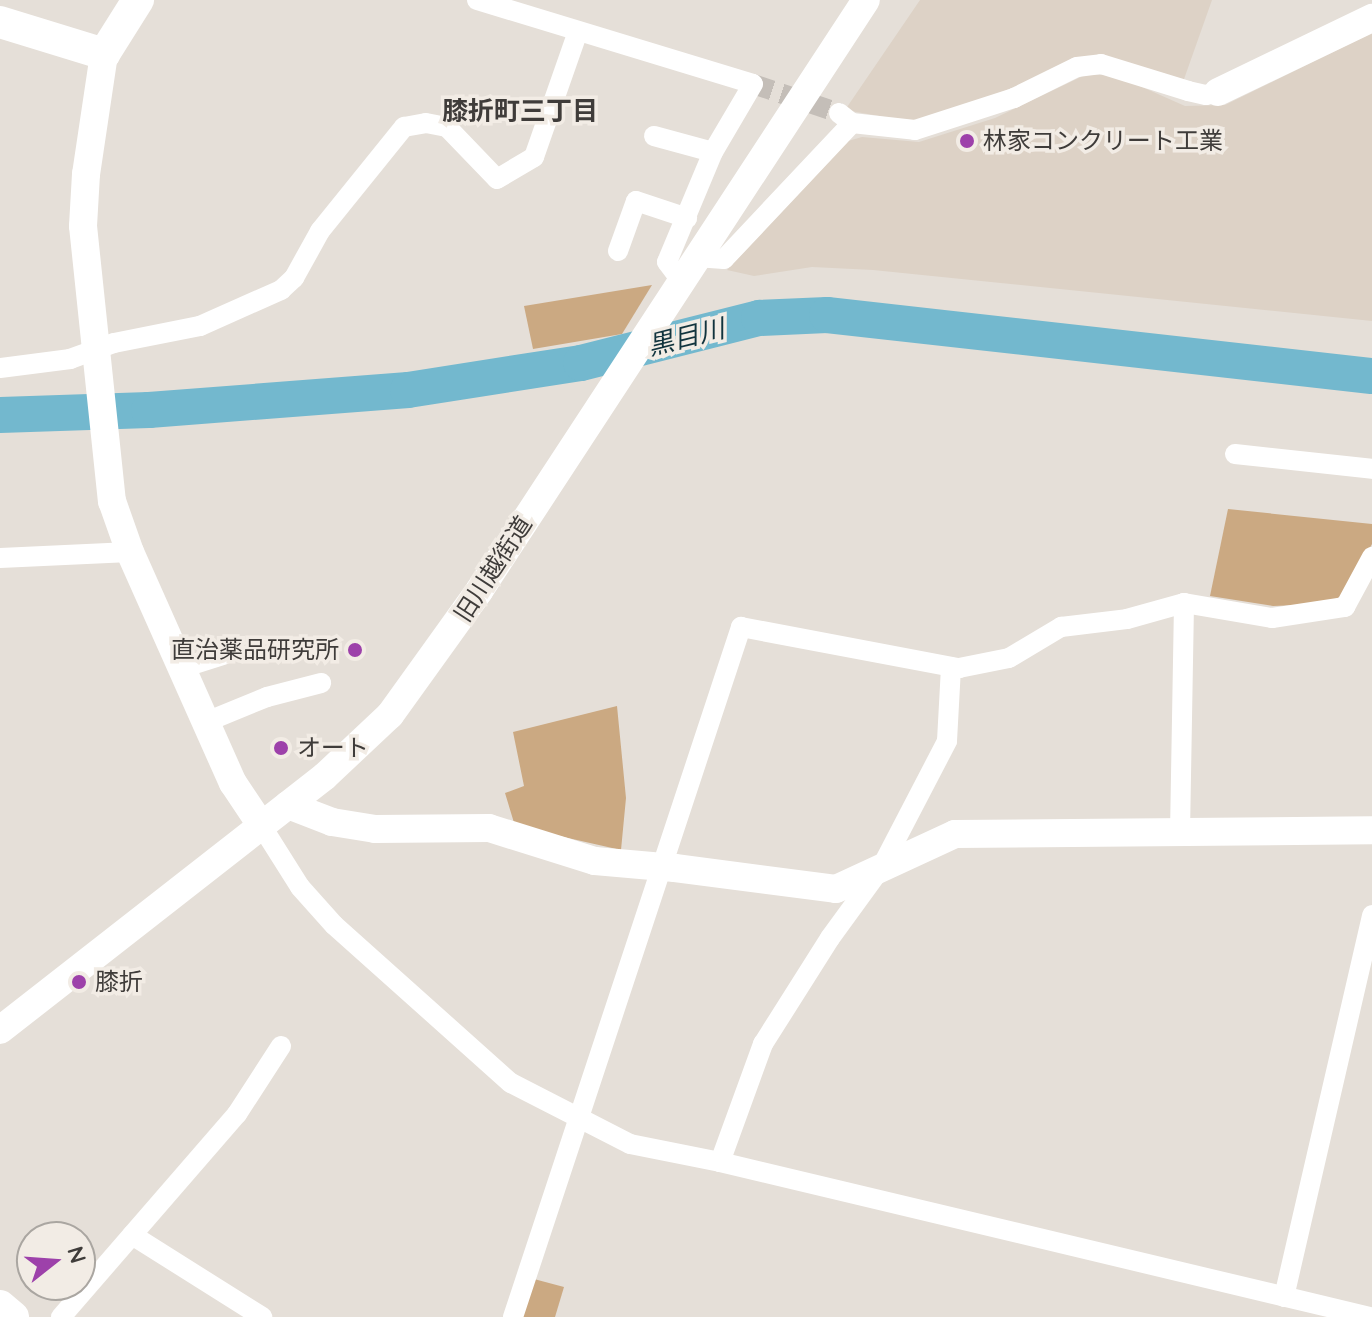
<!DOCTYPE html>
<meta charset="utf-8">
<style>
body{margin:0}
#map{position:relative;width:1372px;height:1317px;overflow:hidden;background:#e5dfd8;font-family:Quicksand,"Noto Sans JP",sans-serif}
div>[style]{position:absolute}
.built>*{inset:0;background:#ddd2c6}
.green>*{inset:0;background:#cba982}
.river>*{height:36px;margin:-18px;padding:0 18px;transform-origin:18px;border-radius:18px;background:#73b8ce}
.street-tunnel>*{height:20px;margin-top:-10px;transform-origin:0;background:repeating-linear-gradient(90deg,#c4beb8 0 20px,transparent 0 30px)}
.street>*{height:20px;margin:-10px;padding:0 10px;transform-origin:10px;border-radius:10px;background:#fff}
.secondary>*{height:28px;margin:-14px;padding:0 14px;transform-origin:14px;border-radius:14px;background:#fff}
.primary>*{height:32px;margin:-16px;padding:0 16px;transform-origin:16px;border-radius:16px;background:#fff}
.dots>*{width:22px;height:22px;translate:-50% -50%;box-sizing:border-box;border:4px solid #f2ece5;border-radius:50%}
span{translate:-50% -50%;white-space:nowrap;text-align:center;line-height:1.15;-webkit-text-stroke:7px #f2ece5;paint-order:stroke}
.poi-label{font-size:24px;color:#3f3c3a}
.left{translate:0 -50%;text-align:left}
.right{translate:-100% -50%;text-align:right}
.street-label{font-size:24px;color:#3f3c3a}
.neighbourhood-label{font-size:26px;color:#3f3c3a;font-weight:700}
.water-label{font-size:26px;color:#12343e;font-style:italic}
.north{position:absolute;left:16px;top:1221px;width:80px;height:80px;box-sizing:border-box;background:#f2ece5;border:2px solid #aaa6a1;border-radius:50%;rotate:73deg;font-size:22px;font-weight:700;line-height:32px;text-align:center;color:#3f3c3a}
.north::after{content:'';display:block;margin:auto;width:28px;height:36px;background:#9d41aa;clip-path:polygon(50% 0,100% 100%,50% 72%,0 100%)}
</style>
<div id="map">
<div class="built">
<div style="clip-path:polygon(920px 0,1212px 0,1183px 82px,1079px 58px,989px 98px,913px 122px,845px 110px)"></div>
<div style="clip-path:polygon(1372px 33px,1372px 321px,873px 270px,812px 267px,754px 276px,727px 270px,848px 141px,862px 137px,919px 142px,995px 118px,1085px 75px,1106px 75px,1133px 83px,1185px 106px,1225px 105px)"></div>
</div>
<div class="green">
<div style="clip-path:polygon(652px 285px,622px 334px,533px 349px,524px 306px)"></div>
<div style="clip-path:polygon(1228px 509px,1372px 524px,1372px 544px,1342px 596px,1324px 604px,1273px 606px,1210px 596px)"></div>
<div style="clip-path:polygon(617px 706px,626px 798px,621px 850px,515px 826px,505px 793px,524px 786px,513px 732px)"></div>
<div style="clip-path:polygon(534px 1279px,564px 1287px,555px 1317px,513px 1317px)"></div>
</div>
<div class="river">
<div style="left:0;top:415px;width:149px;rotate:-1.9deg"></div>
<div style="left:149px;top:410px;width:260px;rotate:-4.4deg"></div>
<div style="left:408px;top:390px;width:175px;rotate:-8.9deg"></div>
<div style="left:581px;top:363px;width:184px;rotate:-14.2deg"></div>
<div style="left:759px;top:318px;width:68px;rotate:-2.5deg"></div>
<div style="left:827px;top:315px;width:548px;rotate:6.39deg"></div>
</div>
<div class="street-tunnel">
<div style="left:753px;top:84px;width:91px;rotate:18.6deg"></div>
</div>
<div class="street">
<div style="left:477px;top:0;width:288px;rotate:16.9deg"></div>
<div style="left:753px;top:84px;width:79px;rotate:120.5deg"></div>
<div style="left:713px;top:152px;width:119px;rotate:112.7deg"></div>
<div style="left:667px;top:262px;width:21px;rotate:53deg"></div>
<div style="left:839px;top:113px;width:16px;rotate:38deg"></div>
<div style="left:852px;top:123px;width:63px;rotate:6.3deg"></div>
<div style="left:915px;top:130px;width:104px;rotate:-17.9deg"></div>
<div style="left:1014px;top:98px;width:70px;rotate:-26.2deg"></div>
<div style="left:1077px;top:67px;width:24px;rotate:-7deg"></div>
<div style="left:1101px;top:64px;width:91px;rotate:17.2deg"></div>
<div style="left:1188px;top:91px;width:18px;rotate:13deg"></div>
<div style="left:1206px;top:95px;width:12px;rotate:-14deg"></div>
<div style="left:654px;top:136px;width:61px;rotate:15.2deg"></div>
<div style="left:618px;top:251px;width:53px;rotate:-70.2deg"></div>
<div style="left:636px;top:201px;width:54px;rotate:18.4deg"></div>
<div style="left:696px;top:257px;width:28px;rotate:4deg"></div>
<div style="left:724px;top:259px;width:187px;rotate:-46.7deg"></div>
<div style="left:0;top:368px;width:71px;rotate:-7.3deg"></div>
<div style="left:70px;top:359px;width:47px;rotate:-20deg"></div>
<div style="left:114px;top:343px;width:88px;rotate:-11.2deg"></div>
<div style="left:200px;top:326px;width:89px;rotate:-24deg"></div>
<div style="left:281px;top:290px;width:18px;rotate:-43deg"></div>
<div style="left:294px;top:278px;width:54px;rotate:-61deg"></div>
<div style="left:320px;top:231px;width:134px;rotate:-51.1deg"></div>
<div style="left:404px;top:127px;width:22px;rotate:-10deg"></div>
<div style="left:426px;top:123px;width:21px;rotate:11deg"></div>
<div style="left:447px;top:127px;width:72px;rotate:46.1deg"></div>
<div style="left:497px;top:179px;width:43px;rotate:-30.7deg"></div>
<div style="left:534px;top:157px;width:130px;rotate:-70.7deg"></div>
<div style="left:1235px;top:454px;width:138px;rotate:6.2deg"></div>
<div style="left:0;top:558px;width:130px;rotate:-2.6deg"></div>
<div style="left:182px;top:668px;width:43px;rotate:-17.6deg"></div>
<div style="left:206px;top:722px;width:66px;rotate:-22.3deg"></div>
<div style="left:267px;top:697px;width:56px;rotate:-14.5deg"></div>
<div style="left:261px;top:825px;width:73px;rotate:57.8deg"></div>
<div style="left:300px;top:887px;width:51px;rotate:48.2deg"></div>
<div style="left:334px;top:925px;width:237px;rotate:41.8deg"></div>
<div style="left:511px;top:1083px;width:134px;rotate:27.1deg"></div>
<div style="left:630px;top:1144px;width:92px;rotate:11.3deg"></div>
<div style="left:720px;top:1162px;width:668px;rotate:13.41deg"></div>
<div style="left:1180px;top:833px;width:230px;rotate:-89deg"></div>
<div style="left:720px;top:1162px;width:126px;rotate:-70deg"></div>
<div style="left:763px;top:1044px;width:125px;rotate:-57.7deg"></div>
<div style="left:830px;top:938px;width:87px;rotate:-53.9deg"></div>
<div style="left:881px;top:868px;width:143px;rotate:-62.5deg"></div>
<div style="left:947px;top:741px;width:74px;rotate:-86.9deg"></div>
<div style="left:132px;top:1235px;width:154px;rotate:32.2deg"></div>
<div style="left:1284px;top:1297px;width:392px;rotate:-77deg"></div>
<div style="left:61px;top:1317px;width:269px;rotate:-49.1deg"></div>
<div style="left:237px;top:1114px;width:81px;rotate:-57.1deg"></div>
<div style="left:513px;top:1317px;width:727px;rotate:-71.71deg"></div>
<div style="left:741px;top:627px;width:222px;rotate:10.7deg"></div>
<div style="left:959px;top:668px;width:51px;rotate:-11.3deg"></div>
<div style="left:1009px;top:658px;width:61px;rotate:-30.8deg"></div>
<div style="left:1061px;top:627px;width:66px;rotate:-6.9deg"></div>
<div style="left:1127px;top:619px;width:59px;rotate:-15.7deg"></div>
<div style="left:1184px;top:603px;width:89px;rotate:9.7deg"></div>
<div style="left:1272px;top:618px;width:74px;rotate:-8.6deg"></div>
<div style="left:1345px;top:607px;width:57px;rotate:-61.6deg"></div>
</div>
<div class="secondary">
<div style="left:104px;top:54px;width:121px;rotate:98.5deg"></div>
<div style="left:86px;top:174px;width:52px;rotate:93.3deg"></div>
<div style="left:83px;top:226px;width:277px;rotate:84deg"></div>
<div style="left:112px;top:501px;width:54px;rotate:70.6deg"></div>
<div style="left:130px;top:552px;width:253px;rotate:66deg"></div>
<div style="left:233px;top:783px;width:50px;rotate:56.3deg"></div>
<div style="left:1218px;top:92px;width:171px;rotate:-25.7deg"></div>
<div style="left:288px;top:805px;width:47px;rotate:21.1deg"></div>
<div style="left:332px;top:822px;width:44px;rotate:9.2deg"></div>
<div style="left:375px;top:829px;width:114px;rotate:-0.5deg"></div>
<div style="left:489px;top:828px;width:111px;rotate:17.3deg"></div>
<div style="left:595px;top:861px;width:80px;rotate:5deg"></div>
<div style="left:675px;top:868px;width:162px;rotate:7.4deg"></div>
<div style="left:836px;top:889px;width:131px;rotate:-24.8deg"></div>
<div style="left:955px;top:834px;width:417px;rotate:-0.5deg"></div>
<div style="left:0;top:1030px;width:412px;rotate:-38deg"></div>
<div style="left:325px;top:776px;width:89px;rotate:-43.2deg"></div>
<div style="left:390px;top:715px;width:153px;rotate:-54.3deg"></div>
<div style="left:479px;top:591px;width:706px;rotate:-56.78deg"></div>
</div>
<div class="primary">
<div style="left:0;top:22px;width:109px;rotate:17.1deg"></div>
<div style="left:104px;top:54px;width:64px;rotate:-57.8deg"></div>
<div style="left:0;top:1306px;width:17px;rotate:40deg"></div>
</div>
<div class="dots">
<div style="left:967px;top:141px;background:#9d41aa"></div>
<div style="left:355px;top:650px;background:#9d41aa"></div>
<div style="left:281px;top:748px;background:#9d41aa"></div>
<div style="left:79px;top:982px;background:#9d41aa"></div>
</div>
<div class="poi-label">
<span class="left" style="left:983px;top:141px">林家コンクリート工業</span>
<span class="right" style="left:339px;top:650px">直治薬品研究所</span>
<span class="left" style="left:297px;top:748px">オート</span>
<span class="left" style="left:95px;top:982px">膝折</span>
</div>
<div class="street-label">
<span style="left:493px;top:569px;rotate:-57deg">旧川越街道</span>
</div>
<div class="neighbourhood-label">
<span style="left:520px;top:111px">膝折町三丁目</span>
</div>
<div class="water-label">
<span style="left:686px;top:337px;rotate:-14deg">黒目川</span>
</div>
<div class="north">N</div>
</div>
